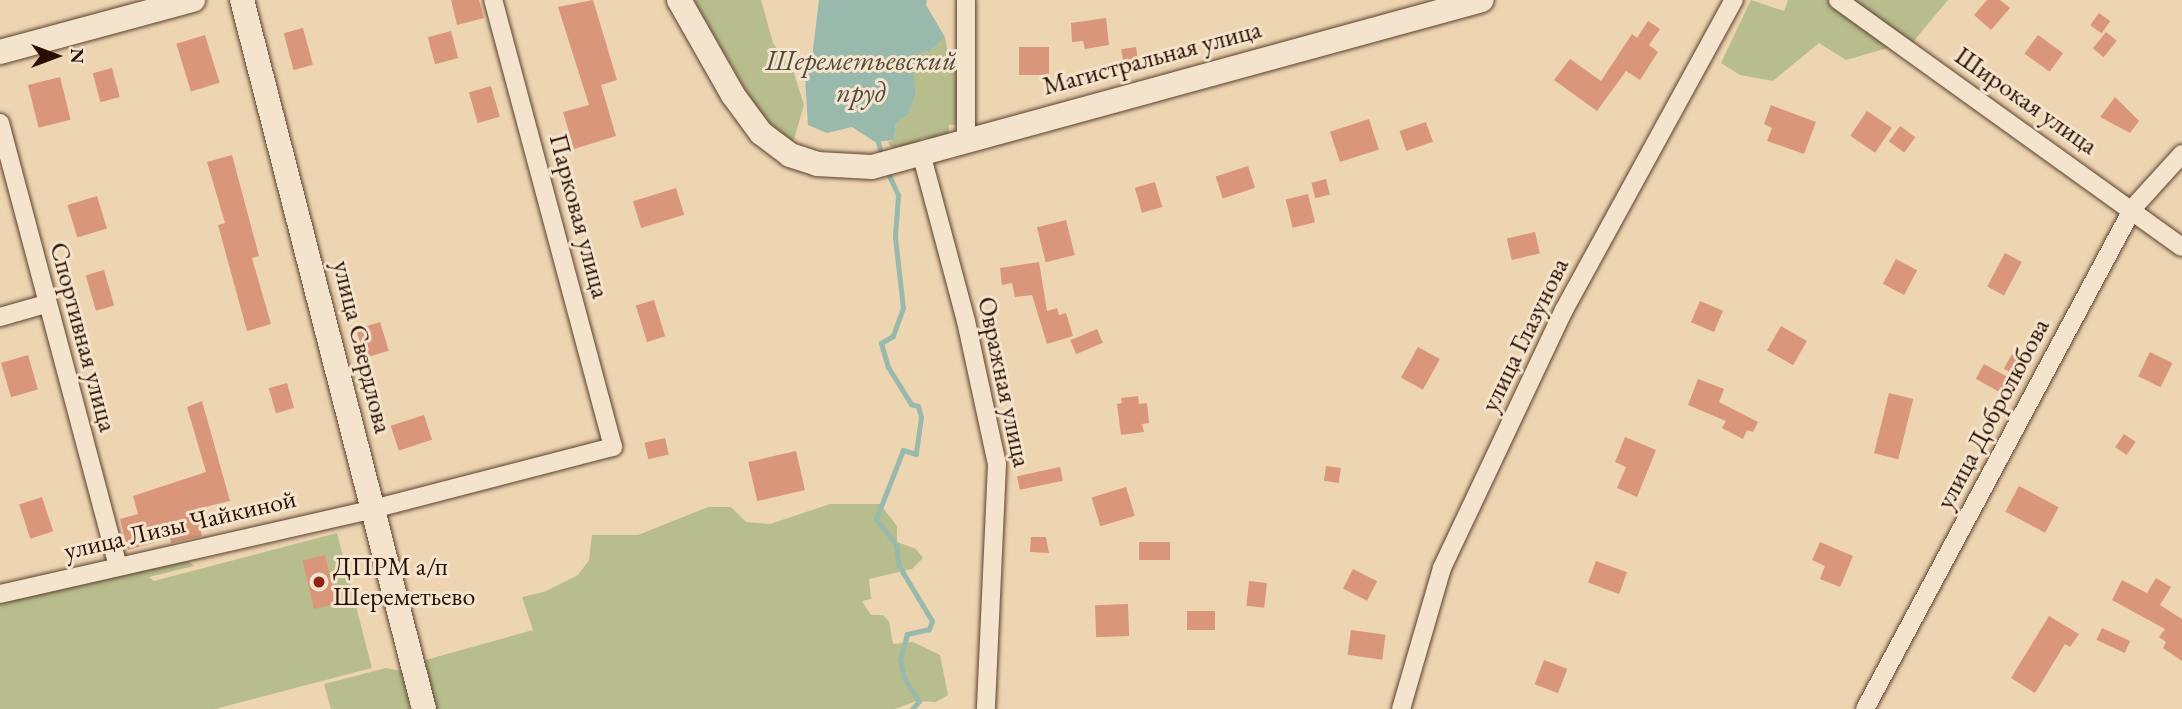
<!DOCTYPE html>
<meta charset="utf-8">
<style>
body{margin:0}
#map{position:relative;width:2182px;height:709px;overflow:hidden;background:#eed5b2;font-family:"EB Garamond",serif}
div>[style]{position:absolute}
.green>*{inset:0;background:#b8bd8d}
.water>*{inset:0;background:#99b9ad}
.stream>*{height:5px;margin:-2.5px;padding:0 2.5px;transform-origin:2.5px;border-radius:2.5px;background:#99b9ad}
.building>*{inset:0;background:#da967a;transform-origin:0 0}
.roads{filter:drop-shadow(0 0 2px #5b402d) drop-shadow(0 0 2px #5b402d)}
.street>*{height:18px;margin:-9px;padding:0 9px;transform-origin:9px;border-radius:9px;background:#f4e4cd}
.secondary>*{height:24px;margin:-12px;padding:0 12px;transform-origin:12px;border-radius:12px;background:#f4e4cd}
.dots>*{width:19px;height:19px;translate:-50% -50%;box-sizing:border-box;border:4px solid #f4e4cd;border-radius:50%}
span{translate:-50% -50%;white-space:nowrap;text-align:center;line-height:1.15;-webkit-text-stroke:6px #f4e4cd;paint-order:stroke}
.street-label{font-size:26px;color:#2a0e01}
.poi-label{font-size:26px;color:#2a0e01}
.left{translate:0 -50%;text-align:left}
.water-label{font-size:28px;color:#514a3d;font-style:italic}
.north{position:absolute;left:21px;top:21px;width:70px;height:70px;-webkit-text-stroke:5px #f4e4cd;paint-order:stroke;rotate:90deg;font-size:19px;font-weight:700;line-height:28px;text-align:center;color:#2a0e01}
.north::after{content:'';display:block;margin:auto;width:24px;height:32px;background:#2a0e01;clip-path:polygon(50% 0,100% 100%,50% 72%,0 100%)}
</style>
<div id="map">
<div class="green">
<div style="clip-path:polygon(694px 0,761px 0,773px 43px,793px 70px,804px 105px,792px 146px,766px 126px)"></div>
<div style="clip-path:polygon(1751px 0,1784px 11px,1788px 0,1833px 0,1898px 45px,1846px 60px,1819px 43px,1773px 81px,1740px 75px,1721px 63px)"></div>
<div style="clip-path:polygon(1852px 0,1948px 0,1912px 43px)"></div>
<div style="clip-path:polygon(945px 37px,948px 54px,958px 57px,962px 124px,949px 125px,948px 140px,923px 138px,911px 146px,891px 147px,888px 142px,894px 140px,896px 123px,908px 115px,916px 95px,912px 69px,920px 53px,929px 52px)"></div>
<div style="clip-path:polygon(830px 504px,880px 504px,897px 526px,897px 542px,916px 549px,923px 558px,912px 569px,869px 579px,871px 599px,862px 601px,871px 615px,883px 615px,889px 621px,893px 644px,913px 642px,940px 655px,948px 695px,936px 702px,916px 701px,895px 709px,434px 709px,422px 661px,533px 630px,522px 597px,544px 592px,578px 575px,589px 560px,592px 535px,638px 535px,708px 507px,731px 507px,746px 522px,770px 524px)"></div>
<div style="clip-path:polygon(337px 533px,372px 668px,215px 709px,0 709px,0 601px,185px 558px,194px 566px,149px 577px,154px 581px)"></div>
<div style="clip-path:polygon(386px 668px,401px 671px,410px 709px,331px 709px,324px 684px)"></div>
</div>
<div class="water">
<div style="clip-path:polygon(819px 0,927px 0,926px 5px,945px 37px,929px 52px,920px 53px,913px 69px,916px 95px,908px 115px,896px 123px,894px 140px,875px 142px,852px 127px,827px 133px,808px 125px,805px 78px,811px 66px)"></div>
</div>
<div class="stream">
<div style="left:878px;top:142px;width:15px;rotate:74deg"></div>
<div style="left:886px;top:169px;width:29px;rotate:65deg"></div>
<div style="left:898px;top:195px;width:42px;rotate:94.1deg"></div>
<div style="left:895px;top:237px;width:71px;rotate:83.6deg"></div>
<div style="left:903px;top:308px;width:30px;rotate:110deg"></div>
<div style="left:893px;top:336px;width:14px;rotate:150deg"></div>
<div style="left:881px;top:343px;width:25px;rotate:74deg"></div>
<div style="left:888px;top:367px;width:44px;rotate:58.1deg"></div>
<div style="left:911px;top:404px;width:7px;rotate:16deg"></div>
<div style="left:918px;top:406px;width:11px;rotate:75deg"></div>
<div style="left:921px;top:417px;width:37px;rotate:98deg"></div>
<div style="left:916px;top:454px;width:14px;rotate:-163deg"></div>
<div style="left:903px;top:450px;width:74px;rotate:111.4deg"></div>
<div style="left:876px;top:519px;width:33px;rotate:52deg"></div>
<div style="left:896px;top:545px;width:21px;rotate:82deg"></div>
<div style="left:899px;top:566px;width:64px;rotate:59deg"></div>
<div style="left:932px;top:621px;width:9px;rotate:111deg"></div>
<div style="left:929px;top:629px;width:23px;rotate:167deg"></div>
<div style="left:907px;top:634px;width:27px;rotate:105deg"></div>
<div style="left:900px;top:660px;width:18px;rotate:77deg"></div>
<div style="left:904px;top:678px;width:27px;rotate:57deg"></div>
<div style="left:919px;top:701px;width:11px;rotate:131deg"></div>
</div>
<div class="building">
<div style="clip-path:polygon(451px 0,479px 0,484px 18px,457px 25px)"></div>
<div style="clip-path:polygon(593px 0,617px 80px,601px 85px,616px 136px,574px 149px,563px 112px,589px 105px,558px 7px)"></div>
<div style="clip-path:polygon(1987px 0,2000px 0,2010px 8px,1991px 30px,1974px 15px)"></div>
<div style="left:2099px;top:13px;width:14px;height:15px;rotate:36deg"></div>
<div style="clip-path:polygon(1106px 18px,1109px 45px,1085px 49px,1083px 41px,1072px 42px,1071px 23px)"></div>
<div style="clip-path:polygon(1648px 21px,1660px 29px,1649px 45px,1658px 52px,1640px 80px,1626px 71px,1597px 111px,1554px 80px,1570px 59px,1601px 81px,1632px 34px,1637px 38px)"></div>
<div style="left:303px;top:28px;width:38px;height:20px;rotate:75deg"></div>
<div style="left:451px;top:31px;width:28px;height:24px;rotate:75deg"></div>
<div style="left:2106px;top:32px;width:14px;height:21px;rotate:39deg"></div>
<div style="left:205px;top:35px;width:50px;height:30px;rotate:73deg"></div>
<div style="left:2038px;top:35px;width:31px;height:23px;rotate:36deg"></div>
<div style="left:1019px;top:47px;width:30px;height:28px"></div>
<div style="left:1136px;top:47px;width:19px;height:15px;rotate:81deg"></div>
<div style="left:112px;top:68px;width:30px;height:20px;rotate:75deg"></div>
<div style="left:60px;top:77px;width:44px;height:33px;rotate:76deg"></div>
<div style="left:491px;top:86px;width:32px;height:23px;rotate:74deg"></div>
<div style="clip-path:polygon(2115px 97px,2139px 121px,2130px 133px,2100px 117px)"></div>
<div style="clip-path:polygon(1771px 105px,1816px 122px,1804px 154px,1767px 141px,1772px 128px,1764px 124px)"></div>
<div style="left:1867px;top:111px;width:30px;height:30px;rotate:34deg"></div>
<div style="left:1369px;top:119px;width:32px;height:41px;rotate:72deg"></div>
<div style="left:1426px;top:122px;width:21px;height:28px;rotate:71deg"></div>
<div style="left:1900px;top:126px;width:19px;height:19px;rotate:36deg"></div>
<div style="clip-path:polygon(232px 155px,259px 256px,252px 258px,271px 324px,247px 331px,218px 225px,225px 223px,207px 162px)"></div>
<div style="left:1248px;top:166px;width:23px;height:34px;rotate:72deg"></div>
<div style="left:1326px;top:179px;width:16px;height:15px;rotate:76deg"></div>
<div style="left:1155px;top:182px;width:26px;height:21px;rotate:74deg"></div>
<div style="left:676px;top:188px;width:28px;height:45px;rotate:73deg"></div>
<div style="left:1308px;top:194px;width:29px;height:23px;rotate:76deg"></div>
<div style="left:97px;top:196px;width:34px;height:31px;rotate:73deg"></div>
<div style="left:1066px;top:220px;width:36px;height:30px;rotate:76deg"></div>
<div style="left:1535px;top:232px;width:22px;height:29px;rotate:77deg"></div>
<div style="left:2005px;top:253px;width:19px;height:38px;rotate:28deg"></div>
<div style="left:1896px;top:259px;width:24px;height:28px;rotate:28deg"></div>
<div style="clip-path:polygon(1039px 262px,1047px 311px,1057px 308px,1059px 315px,1066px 313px,1073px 336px,1047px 344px,1032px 295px,1015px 297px,1012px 283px,1002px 285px,1000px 268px)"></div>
<div style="left:104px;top:270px;width:37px;height:19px;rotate:74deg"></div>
<div style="left:654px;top:300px;width:38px;height:19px;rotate:73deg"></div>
<div style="left:1700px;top:301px;width:25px;height:23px;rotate:23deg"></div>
<div style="left:380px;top:322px;width:30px;height:25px;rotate:73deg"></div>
<div style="left:1781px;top:326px;width:30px;height:28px;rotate:30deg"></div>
<div style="left:1097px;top:329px;width:15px;height:29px;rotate:67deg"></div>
<div style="left:1418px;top:347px;width:25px;height:35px;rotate:29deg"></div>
<div style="left:2150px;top:352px;width:25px;height:27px;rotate:26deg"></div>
<div style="left:2012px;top:354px;width:18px;height:17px;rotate:29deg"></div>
<div style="left:28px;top:355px;width:36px;height:28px;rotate:74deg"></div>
<div style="left:1984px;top:364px;width:29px;height:17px;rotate:29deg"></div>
<div style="clip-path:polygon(1698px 379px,1724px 389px,1719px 402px,1758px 422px,1753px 432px,1747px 430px,1743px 439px,1722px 428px,1726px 421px,1688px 405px)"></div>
<div style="left:287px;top:383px;width:26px;height:19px;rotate:74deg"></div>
<div style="left:1889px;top:393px;width:25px;height:62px;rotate:14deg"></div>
<div style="clip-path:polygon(1138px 396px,1139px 404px,1147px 403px,1149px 423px,1142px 424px,1144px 432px,1121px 435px,1117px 404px,1122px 403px,1121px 398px)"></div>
<div style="clip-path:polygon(202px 401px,230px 501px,196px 509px,202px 536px,171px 543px,170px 538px,128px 550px,120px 519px,138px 514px,133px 496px,206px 472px,187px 407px)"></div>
<div style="left:424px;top:415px;width:26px;height:35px;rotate:72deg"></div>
<div style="left:2124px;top:434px;width:14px;height:16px;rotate:34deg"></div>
<div style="clip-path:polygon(1625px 437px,1656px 450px,1637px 497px,1617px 488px,1626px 467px,1615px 462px)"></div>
<div style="left:665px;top:438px;width:17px;height:21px;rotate:77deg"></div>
<div style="left:796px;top:451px;width:40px;height:49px;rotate:77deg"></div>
<div style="left:1326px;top:466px;width:15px;height:15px;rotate:8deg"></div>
<div style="left:1060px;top:467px;width:14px;height:44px;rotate:78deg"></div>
<div style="left:2019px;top:486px;width:45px;height:29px;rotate:28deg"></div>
<div style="left:1126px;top:487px;width:30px;height:36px;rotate:73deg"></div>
<div style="left:42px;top:497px;width:36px;height:24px;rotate:72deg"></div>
<div style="clip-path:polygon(1031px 537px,1046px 537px,1049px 553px,1030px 552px)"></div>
<div style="left:1170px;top:542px;width:18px;height:31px;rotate:90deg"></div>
<div style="clip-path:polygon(1820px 542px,1853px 556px,1840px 587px,1820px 579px,1825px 566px,1812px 560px)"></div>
<div style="left:325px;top:555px;width:50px;height:23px;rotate:77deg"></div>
<div style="left:1596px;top:561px;width:33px;height:23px;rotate:20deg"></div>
<div style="left:1353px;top:569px;width:27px;height:22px;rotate:27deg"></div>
<div style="clip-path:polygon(2156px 578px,2171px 587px,2160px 605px,2182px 619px,2182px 661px,2163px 648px,2166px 642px,2159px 637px,2165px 629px,2112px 600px,2122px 580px,2147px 593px)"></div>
<div style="left:1249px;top:581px;width:18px;height:25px;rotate:6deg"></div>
<div style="left:1128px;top:604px;width:32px;height:33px;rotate:88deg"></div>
<div style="left:1187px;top:611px;width:28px;height:19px"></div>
<div style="clip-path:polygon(2049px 616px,2079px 634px,2070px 647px,2065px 644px,2035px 693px,2011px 678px)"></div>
<div style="left:2102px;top:628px;width:31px;height:13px;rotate:25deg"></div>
<div style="left:1351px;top:630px;width:35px;height:25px;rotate:8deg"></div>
<div style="left:1544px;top:660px;width:25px;height:26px;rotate:21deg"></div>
</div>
<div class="roads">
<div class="street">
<div style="left:966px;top:0;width:139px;rotate:90deg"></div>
<div style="left:1838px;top:0;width:423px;rotate:35.7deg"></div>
<div style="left:0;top:123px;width:456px;rotate:75.1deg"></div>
<div style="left:921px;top:153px;width:174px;rotate:75deg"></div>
<div style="left:966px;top:321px;width:146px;rotate:77.8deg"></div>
<div style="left:997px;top:464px;width:245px;rotate:92.6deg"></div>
<div style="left:0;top:317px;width:48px;rotate:-15.8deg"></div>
<div style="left:0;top:594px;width:383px;rotate:-12.8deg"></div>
<div style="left:373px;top:509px;width:248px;rotate:-14.5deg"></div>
<div style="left:613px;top:447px;width:463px;rotate:-105deg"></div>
<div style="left:1401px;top:709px;width:147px;rotate:-73.8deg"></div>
<div style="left:1442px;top:568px;width:285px;rotate:-64.7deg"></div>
<div style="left:1564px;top:310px;width:354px;rotate:-61.3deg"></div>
<div style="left:1865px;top:709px;width:568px;rotate:-61.86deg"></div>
<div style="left:2133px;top:208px;width:73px;rotate:-47.8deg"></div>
</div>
<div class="secondary">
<div style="left:242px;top:0;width:732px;rotate:75.6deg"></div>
<div style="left:679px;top:0;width:109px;rotate:60.4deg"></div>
<div style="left:733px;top:95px;width:47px;rotate:53.6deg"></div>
<div style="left:761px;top:133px;width:36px;rotate:37deg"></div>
<div style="left:790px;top:155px;width:28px;rotate:18deg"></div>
<div style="left:817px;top:164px;width:55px;rotate:3.1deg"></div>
<div style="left:872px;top:167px;width:632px;rotate:-15.31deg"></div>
<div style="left:0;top:52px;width:200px;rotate:-15.1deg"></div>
</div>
</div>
<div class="dots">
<div style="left:319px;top:582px;background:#8f2418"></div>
</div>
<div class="street-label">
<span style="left:1152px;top:58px;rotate:-15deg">Магистральная улица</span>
<span style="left:2026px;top:101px;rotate:35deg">Широкая улица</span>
<span style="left:579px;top:216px;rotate:75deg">Парковая улица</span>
<span style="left:1525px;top:335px;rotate:-64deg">улица Глазунова</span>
<span style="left:83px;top:337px;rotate:75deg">Спортивная улица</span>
<span style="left:362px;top:347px;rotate:76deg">улица Свердлова</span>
<span style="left:1004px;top:382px;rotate:78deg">Овражная улица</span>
<span style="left:1993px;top:414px;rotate:-62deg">улица Добролюбова</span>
<span style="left:180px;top:525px;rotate:-13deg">улица Лизы Чайкиной</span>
</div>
<div class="poi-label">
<span class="left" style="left:333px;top:582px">ДПРМ а/п<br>Шереметьево</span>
</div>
<div class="water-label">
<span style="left:861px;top:76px">Шереметьевский<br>пруд</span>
</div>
<div class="north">N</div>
</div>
